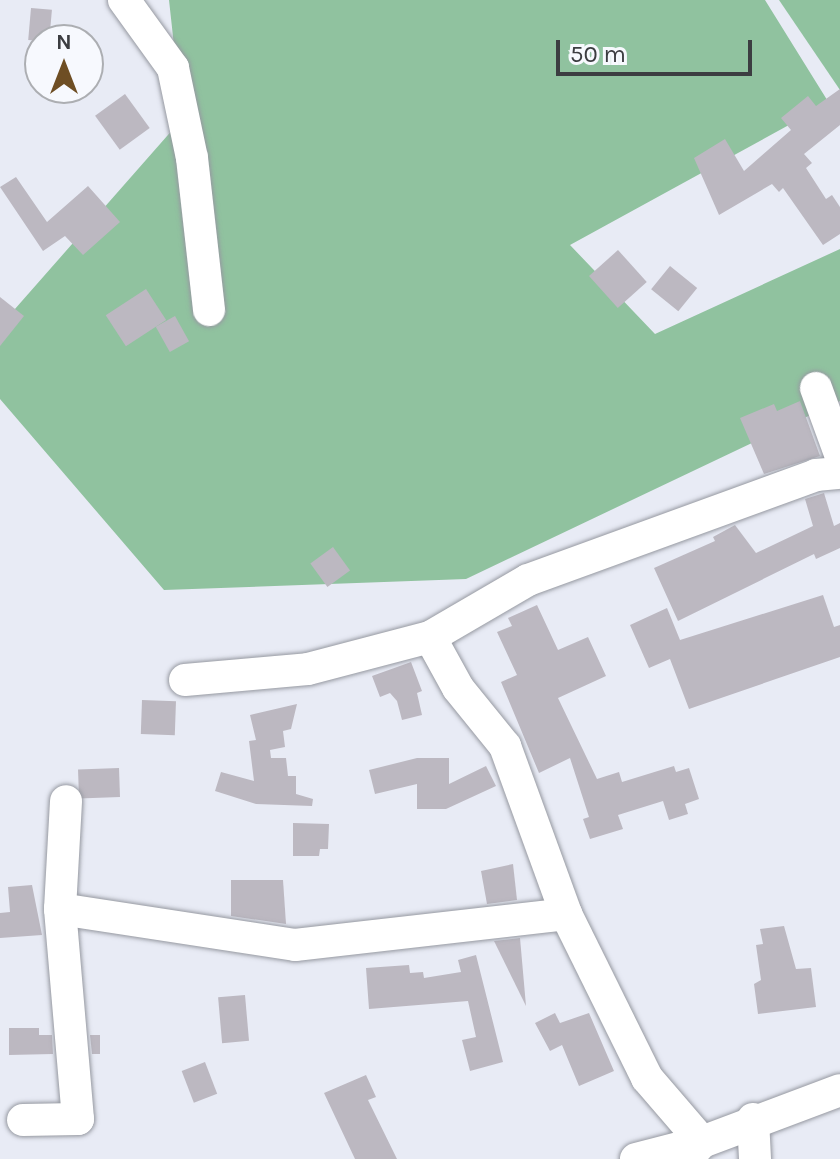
<!DOCTYPE html>
<style>
body{margin:0}
#map{position:relative;width:840px;height:1159px;overflow:hidden;background:#e8ebf5;font-family:Karla,sans-serif}
div>[style]{position:absolute}
.forest>*{inset:0;background:#90c29f}
.building>*{inset:0;background:#bcb8c1;transform-origin:0 0}
.roads{filter:drop-shadow(0 0 2px #9699a1) drop-shadow(0 0 2px #9699a1)}
.street>*{height:32px;margin:-16px;padding:0 16px;transform-origin:16px;border-radius:16px;background:#fff}
span{translate:-50% -50%;white-space:nowrap;text-align:center;line-height:1.15;-webkit-text-stroke:7px #f7f9fe;paint-order:stroke}
.north{position:absolute;left:24px;top:24px;width:80px;height:80px;box-sizing:border-box;background:#f7f9fe;border:2px solid #acaeb2;border-radius:50%;rotate:0deg;font-size:22px;font-weight:700;line-height:32px;text-align:center;color:#3c3d41}
.north::after{content:'';display:block;margin:auto;width:28px;height:36px;background:#6e4e24;clip-path:polygon(50% 0,100% 100%,50% 72%,0 100%)}
.scale{position:absolute;left:556px;top:40px;width:196px;height:36px;box-sizing:border-box;border:4px solid #3c3d41;border-top:0;padding-left:10px;font-size:24px;line-height:28px;white-space:nowrap;color:#3c3d41;-webkit-text-stroke:6px #f7f9fe;paint-order:stroke}
</style>
<div id="map">
<div class="forest">
<div style="clip-path:polygon(169px 0,765px 0,829px 103px,570px 245px,655px 334px,840px 249px,840px 401px,466px 579px,164px 590px,0 399px,0 326px,182px 119px)"></div>
<div style="clip-path:polygon(779px 0,840px 0,840px 90px)"></div>
</div>
<div class="building">
<div style="left:31px;top:8px;width:21px;height:32px;rotate:5deg"></div>
<div style="clip-path:polygon(840px 89px,840px 125px,804px 154px,812px 163px,806px 168px,826px 199px,832px 195px,840px 207px,840px 234px,823px 245px,783px 188px,779px 192px,772px 184px,719px 215px,694px 158px,725px 139px,744px 171px,791px 130px,781px 118px,808px 96px,816px 106px)"></div>
<div style="left:125px;top:94px;width:42px;height:37px;rotate:54deg"></div>
<div style="clip-path:polygon(16px 177px,47px 222px,88px 186px,120px 222px,83px 255px,65px 236px,43px 251px,0 187px)"></div>
<div style="left:618px;top:250px;width:43px;height:39px;rotate:48deg"></div>
<div style="left:670px;top:266px;width:35px;height:30px;rotate:39deg"></div>
<div style="left:146px;top:289px;width:37px;height:48px;rotate:57deg"></div>
<div style="clip-path:polygon(0 297px,24px 316px,0 346px)"></div>
<div style="left:175px;top:316px;width:29px;height:22px;rotate:61deg"></div>
<div style="clip-path:polygon(800px 401px,820px 456px,764px 474px,740px 418px,774px 404px,777px 411px)"></div>
<div style="clip-path:polygon(824px 493px,834px 526px,840px 523px,840px 548px,816px 559px,814px 554px,678px 621px,654px 568px,715px 541px,713px 537px,735px 525px,756px 553px,813px 526px,805px 499px)"></div>
<div style="left:333px;top:547px;width:29px;height:28px;rotate:54deg"></div>
<div style="clip-path:polygon(823px 595px,834px 627px,840px 625px,840px 657px,689px 709px,670px 659px,649px 668px,630px 625px,667px 608px,680px 640px)"></div>
<div style="clip-path:polygon(537px 605px,558px 650px,588px 637px,606px 676px,558px 698px,597px 779px,619px 772px,622px 782px,674px 766px,676px 772px,689px 768px,699px 799px,685px 804px,688px 814px,669px 820px,663px 801px,618px 815px,623px 829px,590px 839px,583px 819px,589px 817px,570px 758px,539px 773px,501px 682px,517px 675px,497px 632px,512px 626px,508px 618px)"></div>
<div style="clip-path:polygon(411px 662px,422px 691px,417px 693px,422px 715px,402px 720px,397px 701px,390px 693px,380px 697px,372px 676px)"></div>
<div style="left:142px;top:700px;width:34px;height:34px;rotate:2deg"></div>
<div style="clip-path:polygon(297px 704px,291px 729px,283px 731px,285px 747px,270px 750px,271px 758px,286px 758px,288px 776px,296px 776px,296px 794px,313px 799px,312px 806px,256px 804px,215px 791px,221px 772px,254px 781px,249px 741px,256px 740px,250px 715px)"></div>
<div style="clip-path:polygon(417px 758px,449px 758px,449px 784px,486px 766px,496px 786px,446px 809px,417px 809px,417px 784px,375px 794px,369px 770px)"></div>
<div style="left:119px;top:768px;width:29px;height:41px;rotate:88deg"></div>
<div style="clip-path:polygon(293px 823px,329px 824px,328px 849px,320px 849px,319px 856px,293px 856px)"></div>
<div style="clip-path:polygon(513px 864px,517px 900px,487px 904px,481px 871px)"></div>
<div style="clip-path:polygon(231px 880px,283px 880px,286px 924px,231px 916px)"></div>
<div style="clip-path:polygon(32px 885px,42px 935px,0 938px,0 913px,10px 912px,8px 887px)"></div>
<div style="clip-path:polygon(784px 926px,796px 969px,811px 968px,816px 1007px,758px 1014px,754px 984px,761px 980px,756px 945px,763px 944px,760px 929px)"></div>
<div style="clip-path:polygon(520px 938px,526px 1006px,494px 941px)"></div>
<div style="clip-path:polygon(476px 955px,503px 1062px,470px 1071px,462px 1040px,476px 1037px,468px 1001px,369px 1009px,366px 968px,409px 965px,410px 973px,423px 972px,424px 978px,461px 972px,458px 960px)"></div>
<div style="left:245px;top:995px;width:46px;height:27px;rotate:85deg"></div>
<div style="clip-path:polygon(555px 1013px,560px 1023px,589px 1013px,614px 1071px,579px 1086px,562px 1045px,550px 1051px,535px 1023px)"></div>
<div style="clip-path:polygon(9px 1028px,39px 1028px,39px 1035px,52px 1035px,53px 1054px,9px 1055px)"></div>
<div style="clip-path:polygon(90px 1035px,100px 1035px,100px 1054px,92px 1054px)"></div>
<div style="left:205px;top:1062px;width:34px;height:25px;rotate:69deg"></div>
<div style="clip-path:polygon(366px 1075px,376px 1097px,368px 1100px,397px 1159px,355px 1159px,324px 1093px)"></div>
</div>
<div class="roads">
<div class="street">
<div style="left:124px;top:0;width:84px;rotate:54.2deg"></div>
<div style="left:173px;top:68px;width:92px;rotate:78.1deg"></div>
<div style="left:192px;top:158px;width:153px;rotate:83.6deg"></div>
<div style="left:816px;top:388px;width:70px;rotate:70deg"></div>
<div style="left:430px;top:637px;width:58px;rotate:61.2deg"></div>
<div style="left:458px;top:688px;width:75px;rotate:51deg"></div>
<div style="left:505px;top:746px;width:179px;rotate:70deg"></div>
<div style="left:566px;top:914px;width:183px;rotate:63.7deg"></div>
<div style="left:647px;top:1078px;width:84px;rotate:49.3deg"></div>
<div style="left:702px;top:1142px;width:23px;rotate:133deg"></div>
<div style="left:185px;top:680px;width:123px;rotate:-5.1deg"></div>
<div style="left:308px;top:669px;width:126px;rotate:-14.7deg"></div>
<div style="left:430px;top:637px;width:113px;rotate:-30.2deg"></div>
<div style="left:528px;top:580px;width:307px;rotate:-20deg"></div>
<div style="left:816px;top:475px;width:24px;rotate:-5deg"></div>
<div style="left:60px;top:909px;width:238px;rotate:8.7deg"></div>
<div style="left:295px;top:945px;width:273px;rotate:-6.5deg"></div>
<div style="left:753px;top:1119px;width:40px;rotate:87.1deg"></div>
<div style="left:23px;top:1120px;width:55px;rotate:-1deg"></div>
<div style="left:78px;top:1119px;width:211px;rotate:-94.9deg"></div>
<div style="left:60px;top:909px;width:108px;rotate:-86.8deg"></div>
<div style="left:636px;top:1159px;width:68px;rotate:-14.4deg"></div>
<div style="left:702px;top:1142px;width:147px;rotate:-20.6deg"></div>
</div>
</div>
<div class="north">N</div>
<div class="scale">50 m</div>
</div>
